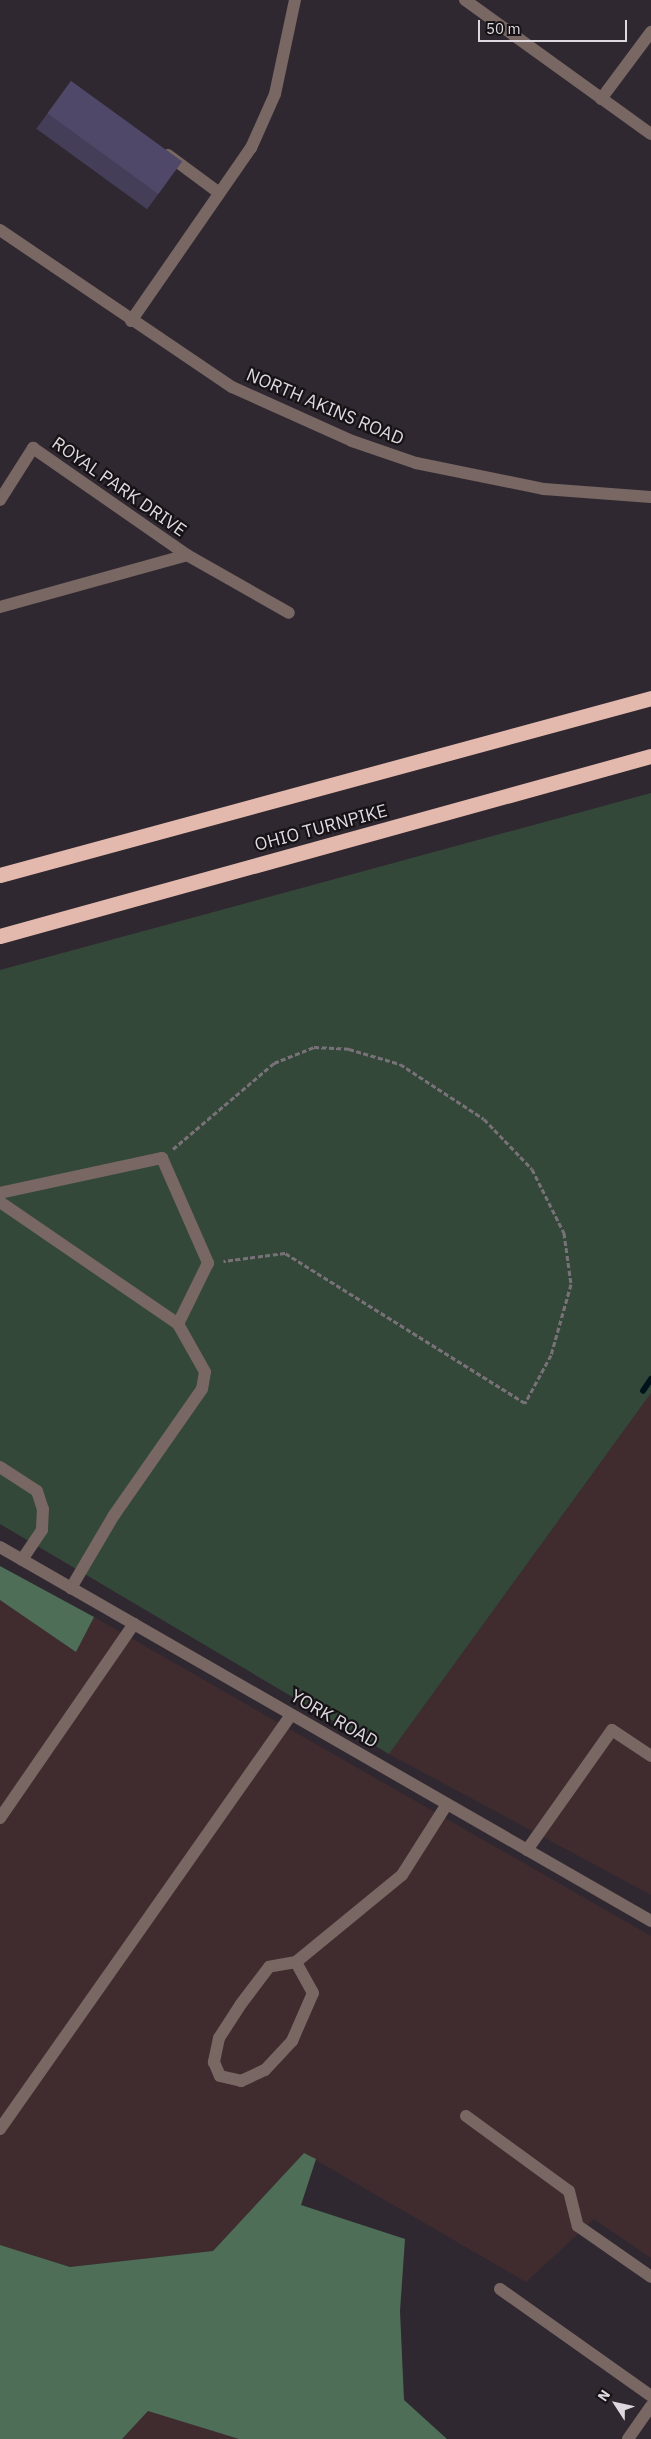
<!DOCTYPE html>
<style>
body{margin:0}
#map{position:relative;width:651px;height:2439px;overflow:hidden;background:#302830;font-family:"IBM Plex Sans",sans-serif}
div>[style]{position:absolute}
.industrial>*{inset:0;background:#402c2f}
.green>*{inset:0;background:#34483a}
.forest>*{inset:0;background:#4e6e57}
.stream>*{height:5.5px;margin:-2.75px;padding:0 2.75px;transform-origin:2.75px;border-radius:2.75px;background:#00131a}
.path>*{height:3px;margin-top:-1.5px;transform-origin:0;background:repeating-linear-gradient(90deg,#787278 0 5px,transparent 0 7.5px)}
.minor>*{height:12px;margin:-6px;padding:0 6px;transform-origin:6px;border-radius:6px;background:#786762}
.highway>*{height:15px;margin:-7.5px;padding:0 7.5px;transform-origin:7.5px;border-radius:7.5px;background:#e4b9ad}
.wall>*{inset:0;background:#443e59;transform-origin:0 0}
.building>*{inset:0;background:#4f4868;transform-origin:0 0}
span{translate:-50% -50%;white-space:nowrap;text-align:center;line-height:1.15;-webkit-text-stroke:4.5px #161216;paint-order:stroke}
.street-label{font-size:18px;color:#ded9de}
.north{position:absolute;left:591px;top:2379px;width:50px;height:50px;-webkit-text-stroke:4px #161216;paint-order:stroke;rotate:305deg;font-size:14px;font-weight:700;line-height:20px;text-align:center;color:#ded9de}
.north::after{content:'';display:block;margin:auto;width:18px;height:22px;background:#ded9de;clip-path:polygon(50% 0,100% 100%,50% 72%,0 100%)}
.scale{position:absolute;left:478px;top:20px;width:149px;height:22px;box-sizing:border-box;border:2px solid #ded9de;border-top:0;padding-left:6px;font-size:15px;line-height:18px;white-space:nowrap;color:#ded9de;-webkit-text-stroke:4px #161216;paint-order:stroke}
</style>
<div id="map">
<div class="industrial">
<div style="clip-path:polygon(651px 1393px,651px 1895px,389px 1754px)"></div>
<div style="clip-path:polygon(0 1600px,76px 1652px,94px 1617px,651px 1936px,651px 2258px,594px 2219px,526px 2282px,304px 2153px,213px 2251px,70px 2267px,0 2245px)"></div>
<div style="clip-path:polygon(148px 2411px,239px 2439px,122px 2439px)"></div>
</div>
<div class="green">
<div style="clip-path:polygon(651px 793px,651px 1393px,389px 1754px,0 1524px,0 970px)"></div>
</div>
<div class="forest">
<div style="clip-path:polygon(0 1566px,94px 1617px,76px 1652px,0 1600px)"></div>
<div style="clip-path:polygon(304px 2153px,316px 2159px,301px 2205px,405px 2239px,400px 2311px,404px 2400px,447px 2439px,239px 2439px,148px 2411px,122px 2439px,0 2439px,0 2245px,70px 2267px,213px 2251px)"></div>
</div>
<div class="stream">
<div style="left:643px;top:1391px;width:14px;rotate:-56deg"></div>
</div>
<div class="path">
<div style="left:173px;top:1149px;width:133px;rotate:-40.4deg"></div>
<div style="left:274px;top:1063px;width:43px;rotate:-21.8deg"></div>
<div style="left:314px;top:1047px;width:35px;rotate:3deg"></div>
<div style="left:349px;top:1049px;width:53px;rotate:16.4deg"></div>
<div style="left:400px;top:1064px;width:100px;rotate:33.2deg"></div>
<div style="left:484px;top:1119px;width:69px;rotate:46.2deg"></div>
<div style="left:532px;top:1169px;width:72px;rotate:63.4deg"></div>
<div style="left:564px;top:1233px;width:51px;rotate:82.2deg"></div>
<div style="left:571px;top:1284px;width:74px;rotate:105.7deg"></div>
<div style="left:551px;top:1355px;width:55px;rotate:118.4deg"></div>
<div style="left:525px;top:1403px;width:283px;rotate:-148deg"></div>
<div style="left:285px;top:1253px;width:62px;rotate:172.5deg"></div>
</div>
<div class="minor">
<div style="left:465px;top:0;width:229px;rotate:35.8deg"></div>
<div style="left:601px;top:99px;width:84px;rotate:-53.3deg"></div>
<div style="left:168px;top:155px;width:62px;rotate:36.5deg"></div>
<div style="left:0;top:230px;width:280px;rotate:34.1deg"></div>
<div style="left:232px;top:387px;width:132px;rotate:24.2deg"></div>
<div style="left:352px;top:441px;width:68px;rotate:19deg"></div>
<div style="left:416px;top:463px;width:131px;rotate:11.5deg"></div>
<div style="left:544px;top:489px;width:107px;rotate:4.3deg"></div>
<div style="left:131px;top:321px;width:211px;rotate:-55.3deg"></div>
<div style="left:251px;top:148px;width:59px;rotate:-66deg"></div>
<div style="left:275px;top:94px;width:96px;rotate:-78deg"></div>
<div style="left:0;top:500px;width:62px;rotate:-57.6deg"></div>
<div style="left:33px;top:448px;width:188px;rotate:34.8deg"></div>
<div style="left:187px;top:555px;width:117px;rotate:29.6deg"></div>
<div style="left:0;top:607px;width:194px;rotate:-15.5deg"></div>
<div style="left:0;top:1193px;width:166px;rotate:-12.2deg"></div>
<div style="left:162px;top:1158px;width:115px;rotate:66.3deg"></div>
<div style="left:208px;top:1263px;width:68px;rotate:116.2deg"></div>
<div style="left:0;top:1202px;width:216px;rotate:34.4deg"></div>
<div style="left:178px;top:1324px;width:55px;rotate:60.6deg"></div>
<div style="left:205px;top:1372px;width:17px;rotate:100deg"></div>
<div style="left:202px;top:1389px;width:154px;rotate:124.9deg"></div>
<div style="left:114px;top:1515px;width:85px;rotate:120.5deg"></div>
<div style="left:0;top:1467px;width:44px;rotate:33deg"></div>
<div style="left:37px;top:1491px;width:19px;rotate:72deg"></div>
<div style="left:43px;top:1509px;width:21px;rotate:93deg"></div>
<div style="left:42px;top:1530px;width:36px;rotate:124deg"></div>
<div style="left:0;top:1547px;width:751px;rotate:29.88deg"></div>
<div style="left:0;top:1818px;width:236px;rotate:-55.4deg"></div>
<div style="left:527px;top:1850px;width:147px;rotate:-54.7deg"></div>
<div style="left:612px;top:1730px;width:47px;rotate:33.7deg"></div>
<div style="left:296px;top:1962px;width:27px;rotate:170deg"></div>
<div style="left:269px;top:1967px;width:46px;rotate:127.1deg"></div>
<div style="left:241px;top:2004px;width:40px;rotate:122.9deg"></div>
<div style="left:219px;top:2038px;width:25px;rotate:102deg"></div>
<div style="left:214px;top:2062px;width:15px;rotate:67deg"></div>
<div style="left:220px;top:2076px;width:22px;rotate:13deg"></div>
<div style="left:241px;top:2081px;width:26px;rotate:-25deg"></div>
<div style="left:265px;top:2070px;width:40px;rotate:-47deg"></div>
<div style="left:292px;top:2041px;width:52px;rotate:-66.4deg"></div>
<div style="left:313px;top:1993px;width:35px;rotate:-119deg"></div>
<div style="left:296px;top:1962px;width:137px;rotate:-39.4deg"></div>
<div style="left:402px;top:1875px;width:84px;rotate:-57.6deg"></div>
<div style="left:466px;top:2116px;width:127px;rotate:36.1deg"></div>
<div style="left:569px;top:2191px;width:36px;rotate:76deg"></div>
<div style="left:578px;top:2226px;width:89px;rotate:34.9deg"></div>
<div style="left:0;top:2129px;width:506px;rotate:-54.9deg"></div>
<div style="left:500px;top:2289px;width:185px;rotate:35.3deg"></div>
<div style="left:628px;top:2439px;width:40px;rotate:-55.1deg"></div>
</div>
<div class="highway">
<div style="left:0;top:875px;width:675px;rotate:-15.21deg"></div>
<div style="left:0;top:936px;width:675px;rotate:-15.46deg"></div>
</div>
<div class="wall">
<div style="left:71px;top:81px;width:137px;height:59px;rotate:36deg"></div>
</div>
<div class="building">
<div style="left:71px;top:81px;width:137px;height:40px;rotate:36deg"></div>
</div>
<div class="street-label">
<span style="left:325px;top:407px;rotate:23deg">NORTH AKINS ROAD</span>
<span style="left:119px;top:487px;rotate:35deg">ROYAL PARK DRIVE</span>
<span style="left:321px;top:828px;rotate:-15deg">OHIO TURNPIKE</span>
<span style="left:334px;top:1719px;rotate:30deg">YORK ROAD</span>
</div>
<div class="north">N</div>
<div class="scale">50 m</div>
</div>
